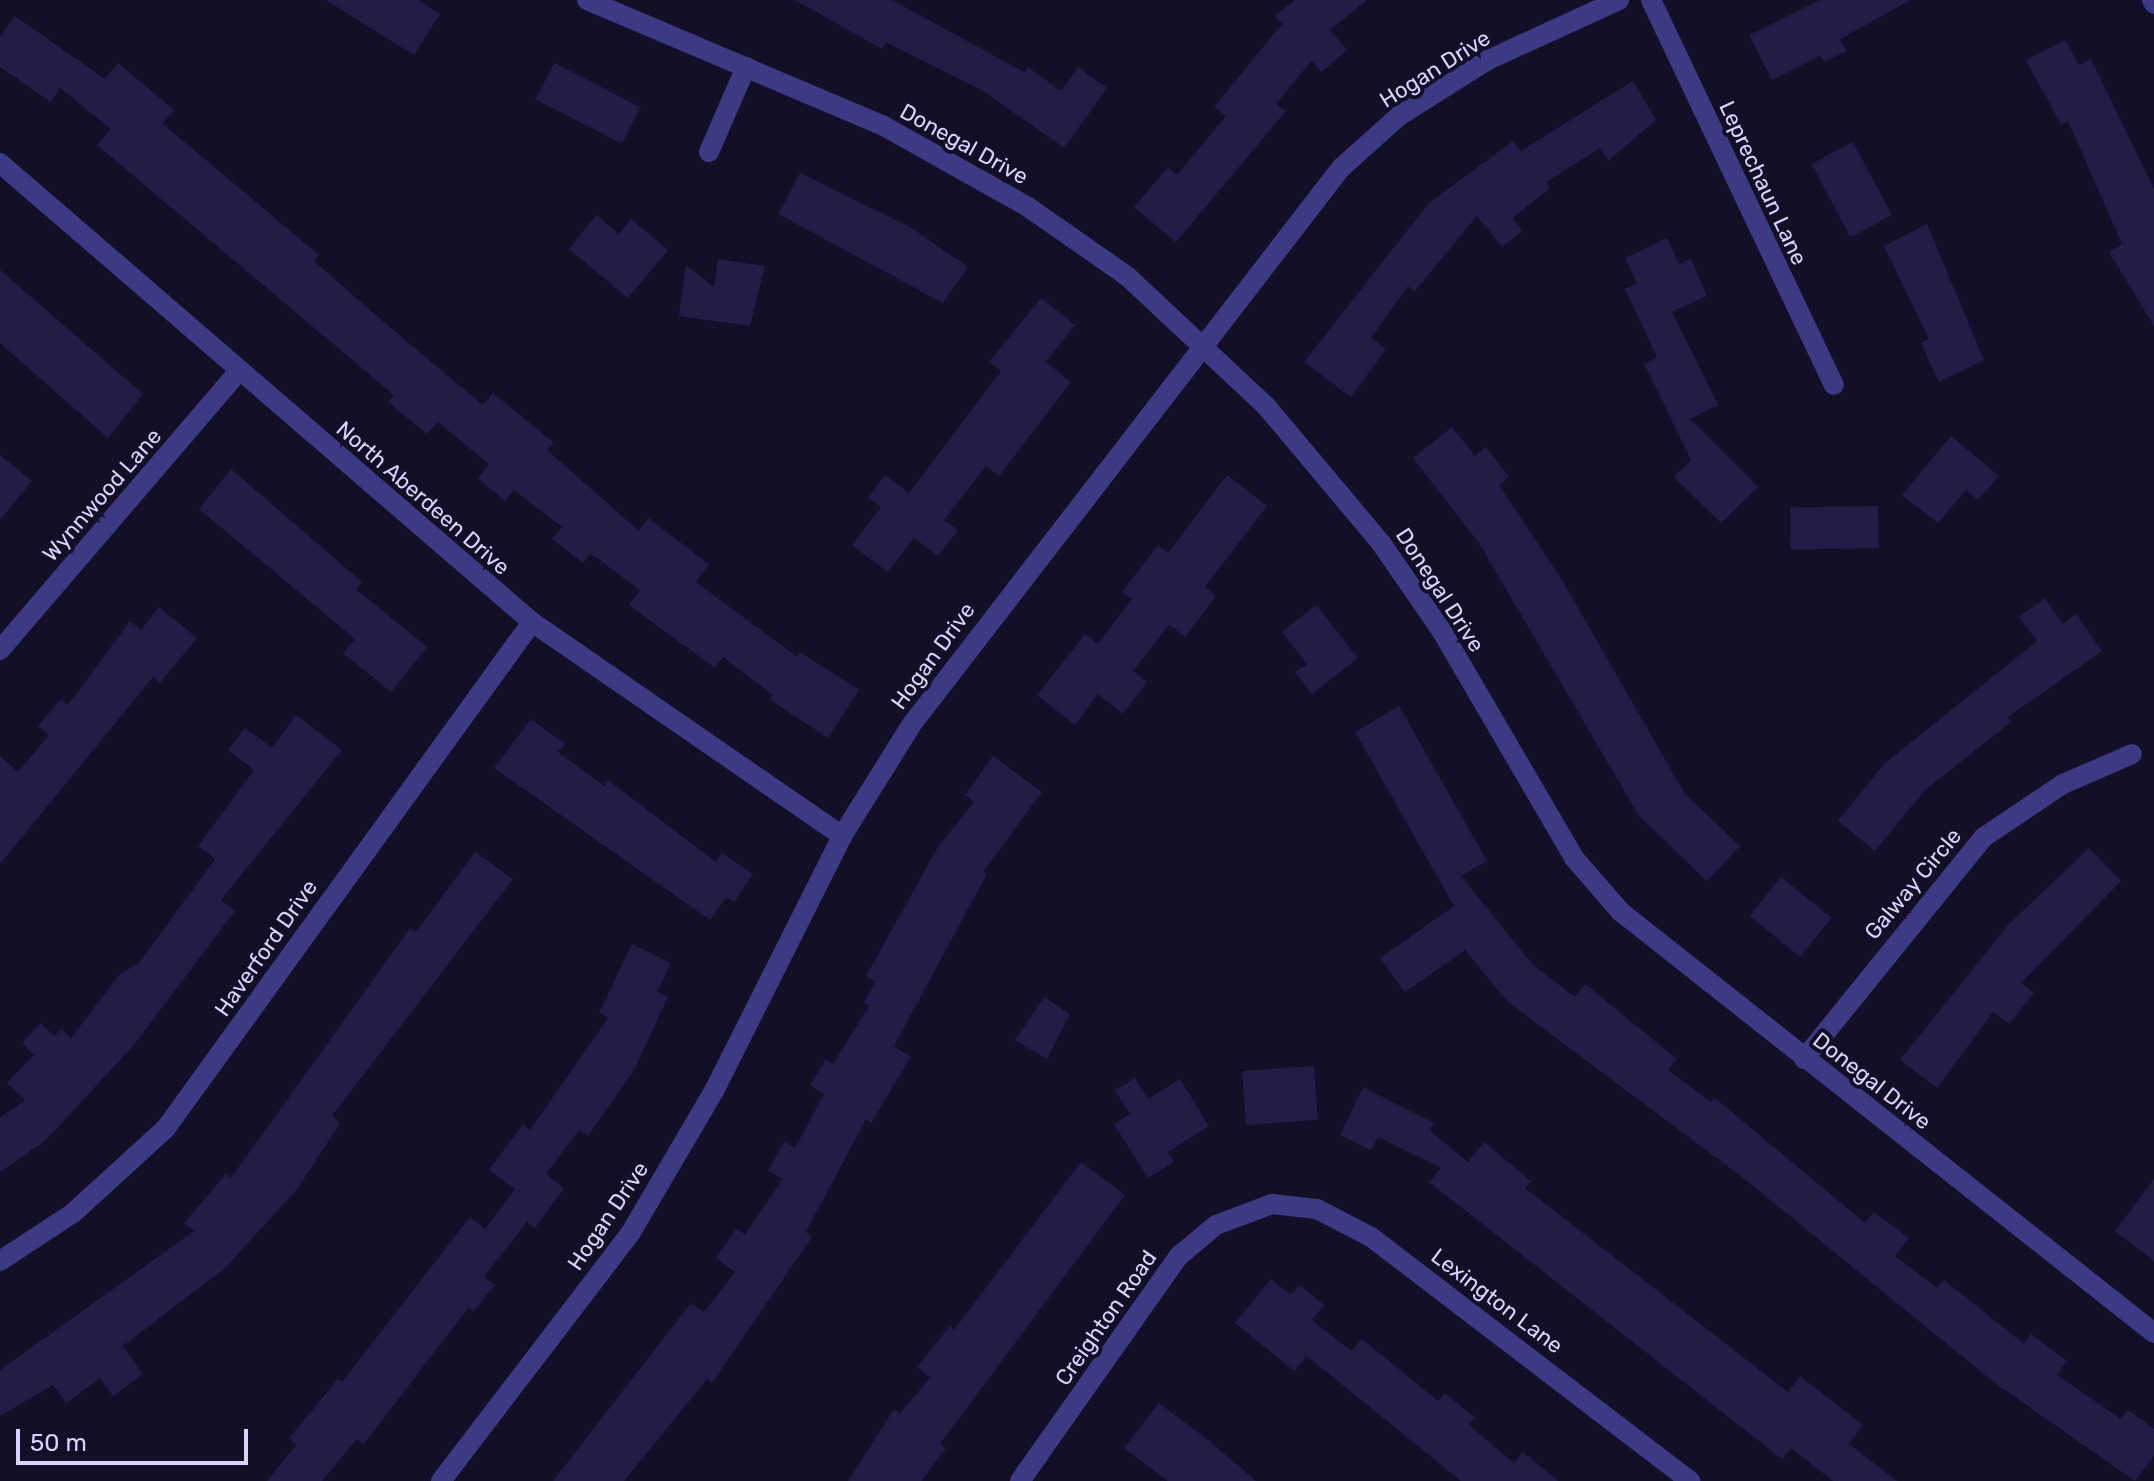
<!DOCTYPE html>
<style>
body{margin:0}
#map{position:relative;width:2154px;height:1481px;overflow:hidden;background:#130f26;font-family:Rubik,sans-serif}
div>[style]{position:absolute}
.building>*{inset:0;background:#241b47;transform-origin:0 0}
.minor>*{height:20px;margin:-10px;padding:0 10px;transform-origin:10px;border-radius:10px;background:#3d3a85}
span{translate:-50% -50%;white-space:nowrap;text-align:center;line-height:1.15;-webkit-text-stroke:8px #130f26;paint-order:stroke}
.street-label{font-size:22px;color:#d9d4ff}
.scale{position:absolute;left:16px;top:1429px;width:232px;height:36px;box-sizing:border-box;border:4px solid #d9d4ff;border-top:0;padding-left:10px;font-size:24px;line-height:28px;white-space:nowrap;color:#d9d4ff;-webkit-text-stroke:6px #130f26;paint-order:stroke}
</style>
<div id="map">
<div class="building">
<div style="clip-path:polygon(326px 0,418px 0,440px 14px,414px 55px)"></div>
<div style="clip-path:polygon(795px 0,892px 0,1024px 72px,1028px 67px,1061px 91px,1078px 67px,1107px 88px,1064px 148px,982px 90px,886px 42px,882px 49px)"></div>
<div style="clip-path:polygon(1295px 0,1367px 0,1330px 30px,1347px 50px,1321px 72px,1312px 60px,1276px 104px,1286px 111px,1176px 242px,1134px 207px,1168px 167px,1177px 175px,1226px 116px,1214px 107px,1282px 24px,1275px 16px)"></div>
<div style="clip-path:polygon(1820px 0,1911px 0,1840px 39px,1847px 51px,1824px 62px,1821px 55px,1772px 80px,1749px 35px)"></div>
<div style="clip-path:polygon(15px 16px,105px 79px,118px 63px,174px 110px,163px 124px,319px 255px,314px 261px,386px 324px,483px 405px,493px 393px,554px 443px,547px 450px,639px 531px,648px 518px,709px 564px,696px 582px,797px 657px,800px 652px,859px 690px,828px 738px,769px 699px,773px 695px,723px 657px,715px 668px,629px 605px,640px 590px,590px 553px,583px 563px,552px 539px,562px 527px,514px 490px,505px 501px,478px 478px,489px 464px,438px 422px,427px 434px,388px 402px,394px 395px,97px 145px,111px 129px,60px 88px,51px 102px,0 67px,0 37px)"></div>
<div style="clip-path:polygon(2065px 40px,2079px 65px,2091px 59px,2154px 189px,2154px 326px,2109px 252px,2122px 244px,2068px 121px,2061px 125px,2026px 60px)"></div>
<div style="left:554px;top:63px;width:97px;height:41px;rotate:27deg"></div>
<div style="clip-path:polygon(1633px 81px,1656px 120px,1608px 161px,1600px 148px,1546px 182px,1550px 188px,1513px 218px,1522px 231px,1502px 247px,1477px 216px,1414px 292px,1408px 286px,1371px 338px,1386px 349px,1351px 397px,1304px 362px,1428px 204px,1513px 141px,1521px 151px)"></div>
<div style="left:1853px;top:142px;width:83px;height:47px;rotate:62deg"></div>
<div style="clip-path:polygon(800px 173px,910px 227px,968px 267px,943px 303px,778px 214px)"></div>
<div style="clip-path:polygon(596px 215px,619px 234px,631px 219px,668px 250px,628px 298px,569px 249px)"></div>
<div style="clip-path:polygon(1927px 224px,1984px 360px,1939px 382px,1921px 343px,1929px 339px,1884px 246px)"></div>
<div style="clip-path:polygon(1667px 238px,1679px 264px,1691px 259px,1707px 296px,1672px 312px,1718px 405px,1690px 419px,1758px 487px,1721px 523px,1674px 477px,1691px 460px,1644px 364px,1657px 357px,1625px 289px,1637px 283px,1625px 258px)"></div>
<div style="clip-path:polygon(718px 259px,765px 266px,750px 326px,679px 316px,686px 265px,714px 287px)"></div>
<div style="clip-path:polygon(0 270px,143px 394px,108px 438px,0 343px)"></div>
<div style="clip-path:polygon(1041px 298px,1075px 325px,1046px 362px,1071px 382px,999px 476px,986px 466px,944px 520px,958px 530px,938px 556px,914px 538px,888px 572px,852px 545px,881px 507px,868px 498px,885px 475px,909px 493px,1001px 371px,989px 362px)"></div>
<div style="clip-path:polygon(1452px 427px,1475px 456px,1486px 447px,1509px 477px,1499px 485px,1562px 580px,1685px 794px,1740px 846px,1707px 881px,1639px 816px,1479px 543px,1413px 458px)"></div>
<div style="clip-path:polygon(1951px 436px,1999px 476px,1978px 500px,1966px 490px,1938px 523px,1902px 495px)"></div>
<div style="clip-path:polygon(0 455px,32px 481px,0 520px)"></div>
<div style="clip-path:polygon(231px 469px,362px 582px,356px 589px,427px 647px,391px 692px,343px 653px,355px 639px,199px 509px)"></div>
<div style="clip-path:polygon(1227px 475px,1267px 506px,1205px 587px,1216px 596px,1185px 637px,1169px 625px,1133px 671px,1147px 682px,1123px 714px,1098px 694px,1075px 725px,1037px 695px,1085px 634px,1098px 644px,1132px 599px,1122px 592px,1158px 545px,1168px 553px)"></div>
<div style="left:1878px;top:506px;width:42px;height:88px;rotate:89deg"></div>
<div style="clip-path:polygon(2045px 598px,2063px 624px,2076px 614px,2102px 651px,2008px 717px,2011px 722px,1925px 790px,1875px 851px,1838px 821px,1884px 764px,2037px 641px,2019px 617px)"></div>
<div style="clip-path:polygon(1316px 605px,1358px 658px,1312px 694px,1295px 672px,1307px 664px,1282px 632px)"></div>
<div style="clip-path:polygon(159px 607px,197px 638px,160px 683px,153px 677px,0 864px,0 756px,18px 772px,49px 735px,38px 726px,61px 699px,68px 705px,130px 621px,141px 630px)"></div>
<div style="clip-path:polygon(1399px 706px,1487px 861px,1461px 876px,1533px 965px,1575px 997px,1585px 984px,1677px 1059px,1668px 1070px,1711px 1102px,1715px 1098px,1865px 1223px,1874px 1212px,1909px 1238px,1895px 1256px,1937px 1288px,1944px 1280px,2024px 1344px,2031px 1334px,2067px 1361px,2057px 1375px,2121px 1419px,2128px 1410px,2154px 1429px,2154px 1456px,2135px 1481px,1995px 1383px,1742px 1177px,1507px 1001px,1465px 950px,1405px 992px,1380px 958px,1454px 906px,1355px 732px)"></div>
<div style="clip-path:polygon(296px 715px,342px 750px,221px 900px,235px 911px,133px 1046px,45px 1141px,0 1172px,0 1118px,25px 1100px,7px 1083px,34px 1055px,22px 1043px,41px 1023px,54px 1036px,61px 1029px,71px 1038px,120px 974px,139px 963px,215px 859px,198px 846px,254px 770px,228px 750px,245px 728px,272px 748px)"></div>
<div style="clip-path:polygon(531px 719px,565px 744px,558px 752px,604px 786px,608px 780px,716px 862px,722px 853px,753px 874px,734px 902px,726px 897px,710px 920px,494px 768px)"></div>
<div style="clip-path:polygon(993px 756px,1042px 792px,983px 872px,987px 874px,894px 1046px,911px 1057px,871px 1123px,866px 1119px,806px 1232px,812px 1237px,712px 1383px,707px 1379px,624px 1481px,553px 1481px,691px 1303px,704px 1312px,735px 1272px,716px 1258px,736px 1229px,745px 1234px,783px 1179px,768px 1171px,784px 1142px,795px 1148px,824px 1094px,810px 1085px,826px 1059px,833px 1064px,869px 1006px,864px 1003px,875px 981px,866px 976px,938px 847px,974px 802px,965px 795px)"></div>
<div style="clip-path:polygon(2089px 848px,2121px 881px,2021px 983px,2034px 993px,2009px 1024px,1993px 1012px,1937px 1088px,1900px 1060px,2009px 924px)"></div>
<div style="clip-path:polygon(475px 852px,513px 879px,332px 1116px,340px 1123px,298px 1188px,225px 1268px,123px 1346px,143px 1374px,113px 1396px,100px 1378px,66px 1403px,53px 1385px,0 1416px,0 1370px,194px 1231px,184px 1223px,226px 1174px,231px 1178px,410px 928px,416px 932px)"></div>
<div style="left:1781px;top:877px;width:65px;height:50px;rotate:39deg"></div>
<div style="clip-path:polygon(632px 944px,671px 963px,657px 992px,668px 997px,634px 1070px,588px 1136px,579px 1130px,546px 1174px,564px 1188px,535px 1228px,527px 1222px,484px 1277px,495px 1285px,473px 1312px,468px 1308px,364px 1444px,357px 1439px,322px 1481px,267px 1481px,296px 1445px,289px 1438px,338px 1379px,342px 1382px,470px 1217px,485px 1229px,515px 1189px,489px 1170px,523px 1124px,530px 1130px,608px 1018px,599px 1013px)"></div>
<div style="clip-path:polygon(1044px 997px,1070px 1014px,1047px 1059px,1015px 1040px)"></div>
<div style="left:1314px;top:1066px;width:54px;height:72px;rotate:86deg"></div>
<div style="clip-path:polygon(1135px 1078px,1148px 1099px,1180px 1079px,1209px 1126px,1168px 1152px,1174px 1162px,1148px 1178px,1114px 1124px,1130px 1114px,1115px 1090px)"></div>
<div style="clip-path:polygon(1363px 1087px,1434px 1123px,1430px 1131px,1468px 1162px,1484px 1142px,1531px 1181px,1525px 1188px,1788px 1392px,1800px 1376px,1863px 1425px,1849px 1444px,1897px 1481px,1833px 1481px,1791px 1448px,1782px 1459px,1429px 1182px,1441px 1168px,1378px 1137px,1371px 1151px,1340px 1135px)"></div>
<div style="clip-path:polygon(1081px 1162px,1125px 1195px,940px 1444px,946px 1448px,921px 1481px,848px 1481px,894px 1409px,900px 1413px,930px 1378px,917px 1367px,950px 1326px,954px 1330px)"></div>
<div style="clip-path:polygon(2154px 1179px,2154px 1261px,2115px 1231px)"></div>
<div style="clip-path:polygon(1271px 1279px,1291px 1295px,1300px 1285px,1324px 1305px,1312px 1320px,1351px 1351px,1362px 1339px,1438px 1401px,1445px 1393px,1475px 1418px,1469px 1425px,1514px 1463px,1523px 1452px,1558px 1481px,1461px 1481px,1307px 1356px,1294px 1371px,1235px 1323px)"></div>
<div style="clip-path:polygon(1159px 1403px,1208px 1440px,1256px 1481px,1168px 1481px,1124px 1448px)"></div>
</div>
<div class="minor">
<div style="left:587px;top:0;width:320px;rotate:23deg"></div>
<div style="left:882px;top:125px;width:167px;rotate:29.3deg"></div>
<div style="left:1028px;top:207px;width:121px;rotate:34.9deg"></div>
<div style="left:1127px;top:276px;width:190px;rotate:43.1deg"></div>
<div style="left:1266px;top:406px;width:179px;rotate:50deg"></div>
<div style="left:1381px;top:543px;width:106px;rotate:55.4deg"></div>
<div style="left:1441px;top:630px;width:264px;rotate:59.7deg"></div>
<div style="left:1574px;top:858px;width:72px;rotate:49deg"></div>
<div style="left:1621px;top:912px;width:679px;rotate:38.3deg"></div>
<div style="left:1651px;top:0;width:426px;rotate:64.6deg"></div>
<div style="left:2152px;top:0;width:4px;rotate:63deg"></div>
<div style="left:709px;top:152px;width:93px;rotate:-66.5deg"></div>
<div style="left:0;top:163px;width:703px;rotate:40.79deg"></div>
<div style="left:532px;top:622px;width:377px;rotate:34.6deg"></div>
<div style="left:0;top:650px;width:367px;rotate:-49.4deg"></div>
<div style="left:1804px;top:1059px;width:286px;rotate:-51deg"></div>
<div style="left:1984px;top:837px;width:95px;rotate:-33.9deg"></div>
<div style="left:2063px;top:784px;width:75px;rotate:-23.5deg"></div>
<div style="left:0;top:1261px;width:87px;rotate:-33.3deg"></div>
<div style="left:73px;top:1213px;width:126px;rotate:-42.4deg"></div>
<div style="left:166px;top:1128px;width:624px;rotate:-54.12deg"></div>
<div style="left:441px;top:1481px;width:311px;rotate:-52.6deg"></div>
<div style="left:630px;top:1234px;width:168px;rotate:-59.6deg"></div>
<div style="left:715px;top:1089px;width:283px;rotate:-63.3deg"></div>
<div style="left:842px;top:836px;width:132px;rotate:-58deg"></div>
<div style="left:912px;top:724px;width:702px;rotate:-52.35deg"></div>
<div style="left:1341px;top:168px;width:78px;rotate:-41.9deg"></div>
<div style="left:1399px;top:116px;width:105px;rotate:-32.2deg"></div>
<div style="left:1488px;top:60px;width:144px;rotate:-24.6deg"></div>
<div style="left:1020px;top:1481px;width:276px;rotate:-54.8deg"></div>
<div style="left:1179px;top:1256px;width:48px;rotate:-40deg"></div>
<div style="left:1216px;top:1225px;width:60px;rotate:-20.6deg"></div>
<div style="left:1272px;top:1204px;width:45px;rotate:6.3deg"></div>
<div style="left:1317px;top:1209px;width:61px;rotate:27.4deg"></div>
<div style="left:1371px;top:1237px;width:402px;rotate:37.4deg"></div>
</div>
<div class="street-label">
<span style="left:1435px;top:69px;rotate:-32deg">Hogan Drive</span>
<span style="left:964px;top:144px;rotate:29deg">Donegal Drive</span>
<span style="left:1763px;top:183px;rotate:65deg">Leprechaun Lane</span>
<span style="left:102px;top:495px;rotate:-49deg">Wynnwood Lane</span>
<span style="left:423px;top:498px;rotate:41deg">North Aberdeen Drive</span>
<span style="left:1440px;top:590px;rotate:57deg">Donegal Drive</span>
<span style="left:933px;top:656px;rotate:-54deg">Hogan Drive</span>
<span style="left:1913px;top:884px;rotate:-50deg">Galway Circle</span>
<span style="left:266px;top:948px;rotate:-55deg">Haverford Drive</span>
<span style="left:1872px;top:1081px;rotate:38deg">Donegal Drive</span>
<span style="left:608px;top:1216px;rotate:-56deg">Hogan Drive</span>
<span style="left:1497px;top:1301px;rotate:37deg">Lexington Lane</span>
<span style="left:1106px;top:1318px;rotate:-55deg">Creighton Road</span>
</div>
<div class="scale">50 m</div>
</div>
